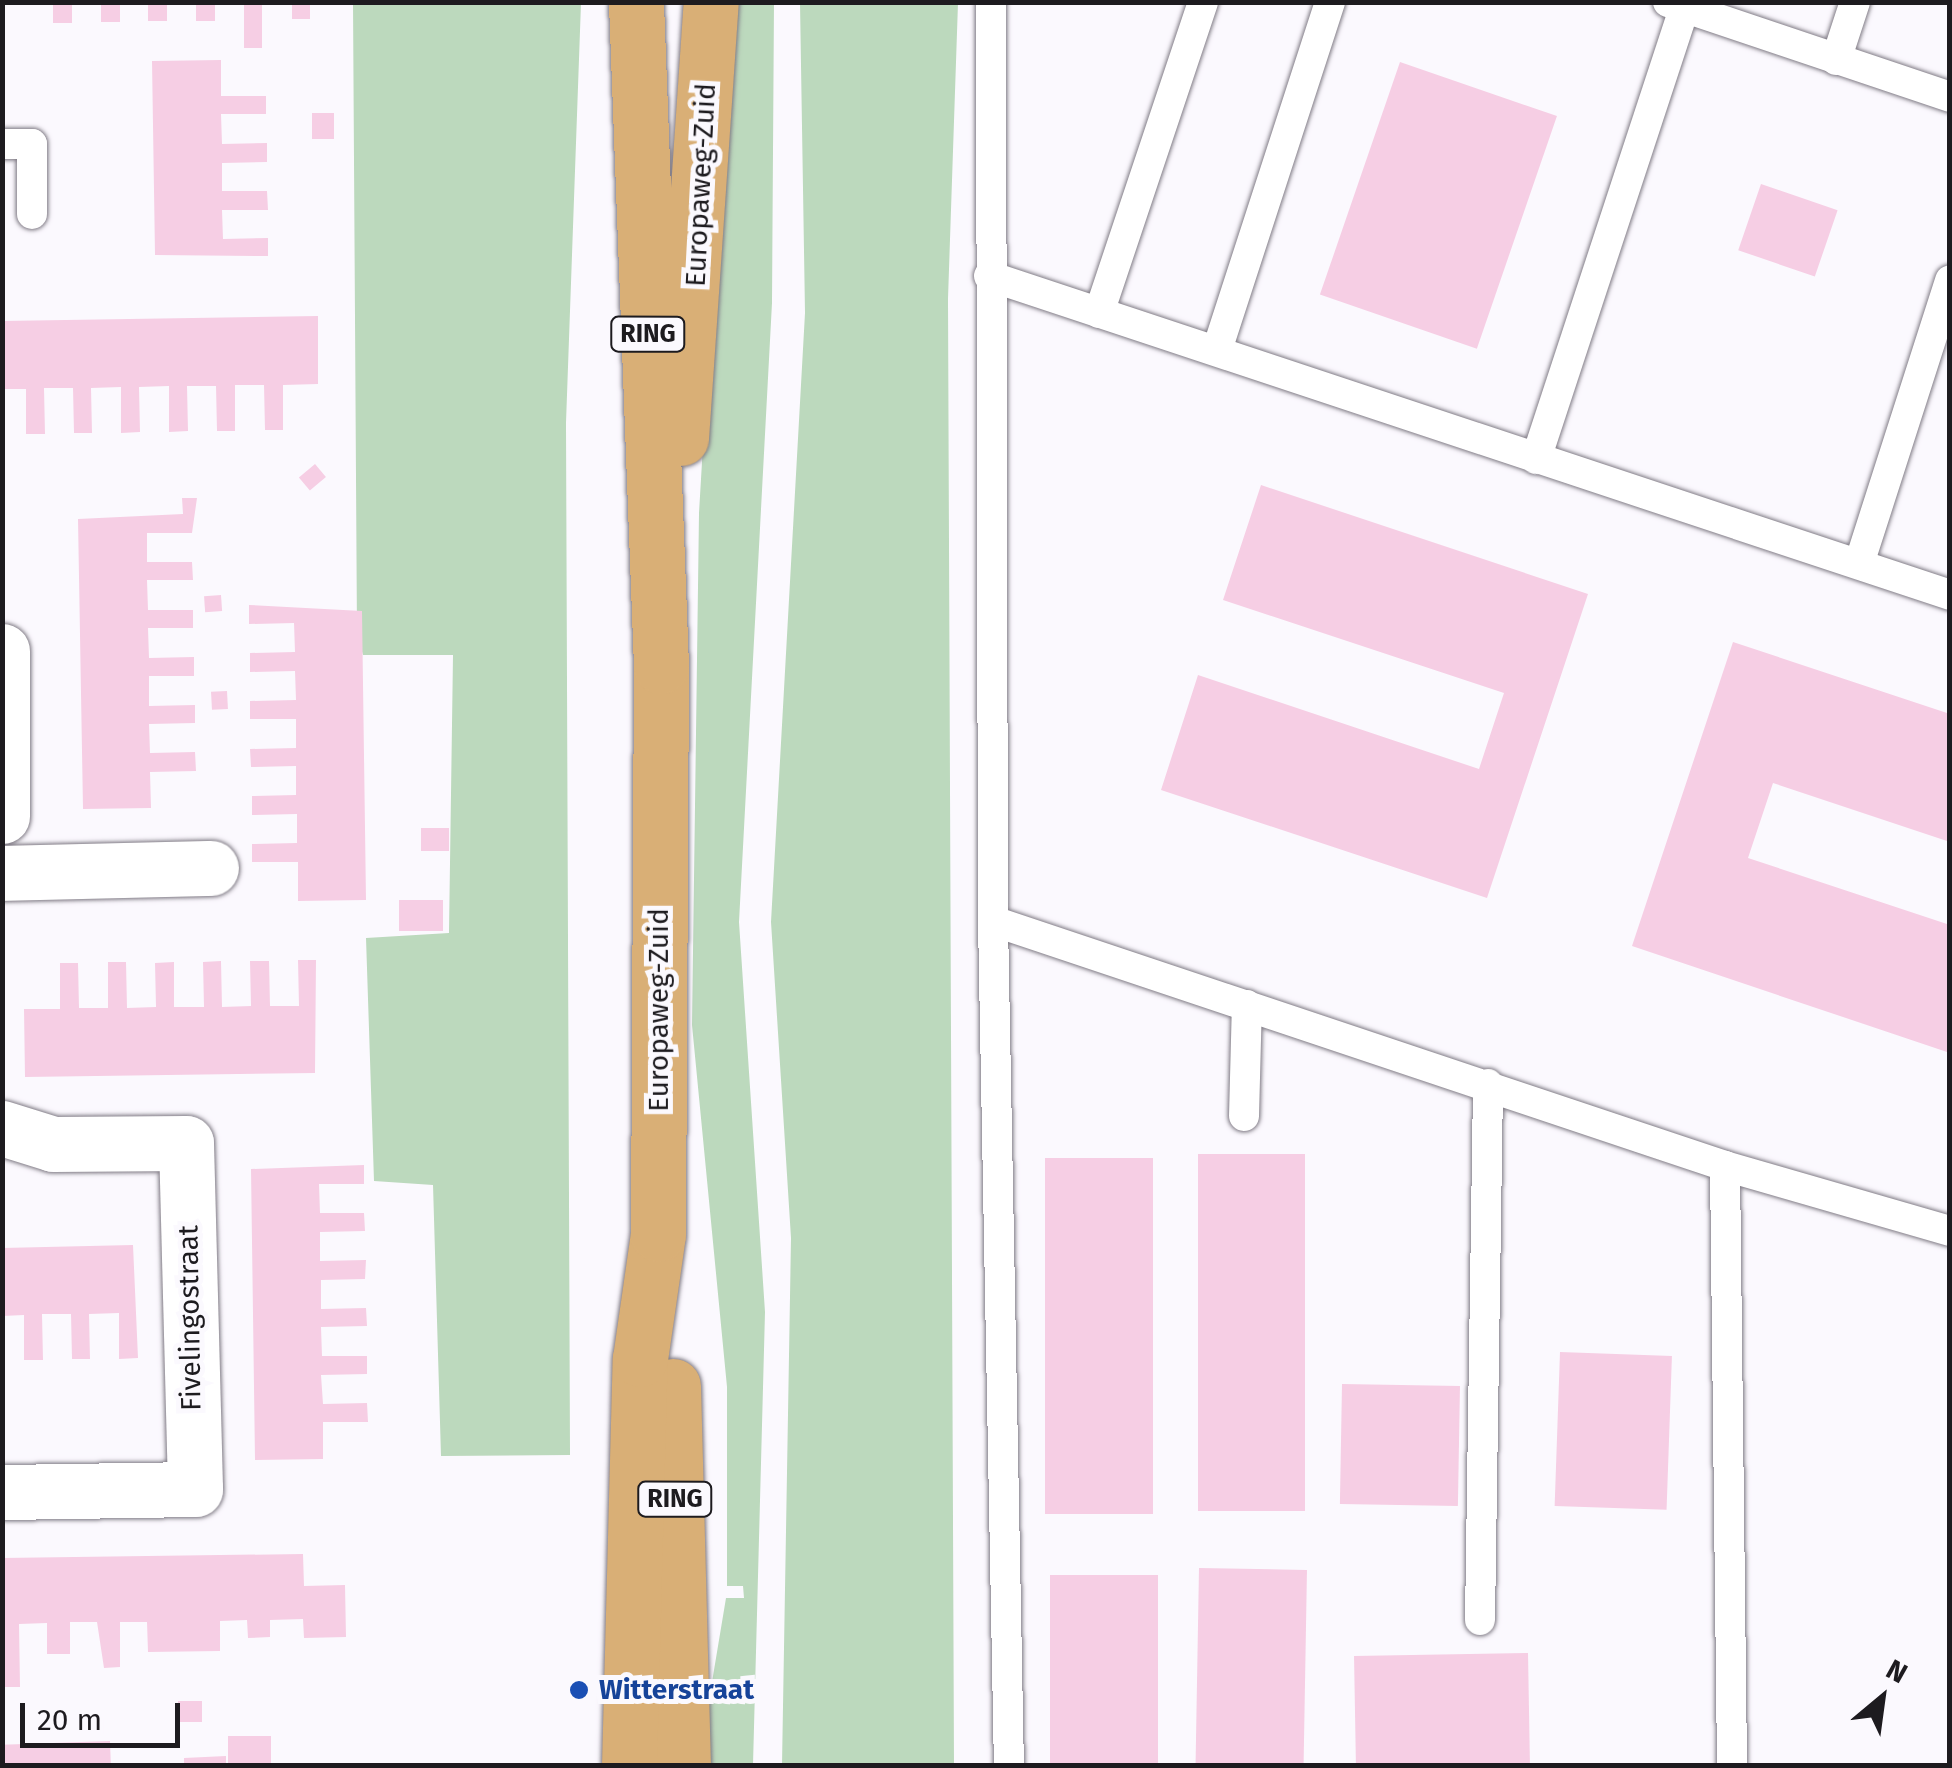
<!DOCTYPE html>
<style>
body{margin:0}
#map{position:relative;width:1952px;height:1768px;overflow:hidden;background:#fbf9fe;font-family:"Fira Sans",sans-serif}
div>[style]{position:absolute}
.green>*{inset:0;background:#bcd9bd}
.building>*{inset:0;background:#f6cee4;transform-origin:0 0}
.roads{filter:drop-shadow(0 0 2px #817c86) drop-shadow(0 0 2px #817c86)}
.lane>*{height:30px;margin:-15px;padding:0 15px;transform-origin:15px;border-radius:15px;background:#fff}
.street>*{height:55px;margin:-27.5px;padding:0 27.5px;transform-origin:27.5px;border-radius:27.5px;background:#fff}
.primary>*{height:55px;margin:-27.5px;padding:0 27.5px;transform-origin:27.5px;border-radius:27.5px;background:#d9af76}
.dots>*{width:28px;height:28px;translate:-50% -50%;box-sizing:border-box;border:5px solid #fbf9fe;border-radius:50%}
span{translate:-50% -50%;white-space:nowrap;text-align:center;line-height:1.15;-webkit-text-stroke:10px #fbf9fe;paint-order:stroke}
.shield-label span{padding:2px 8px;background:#fbf9fe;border:2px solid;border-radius:8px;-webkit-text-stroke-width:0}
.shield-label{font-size:25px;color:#1d1b1f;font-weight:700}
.street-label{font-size:28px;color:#1d1b1f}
.transit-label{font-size:28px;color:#164399;font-weight:700}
.left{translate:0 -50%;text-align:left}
.frame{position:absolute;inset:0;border:5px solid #1d1b1f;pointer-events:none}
.north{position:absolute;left:1832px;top:1648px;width:100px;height:100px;-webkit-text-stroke:8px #fbf9fe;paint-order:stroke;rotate:29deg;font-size:28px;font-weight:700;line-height:40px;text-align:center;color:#1d1b1f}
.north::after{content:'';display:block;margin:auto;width:35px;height:45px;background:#1d1b1f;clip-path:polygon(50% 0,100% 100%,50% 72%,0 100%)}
.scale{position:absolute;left:20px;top:1703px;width:160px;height:45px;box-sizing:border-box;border:5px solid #1d1b1f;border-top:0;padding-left:12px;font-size:30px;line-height:35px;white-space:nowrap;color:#1d1b1f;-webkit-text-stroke:8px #fbf9fe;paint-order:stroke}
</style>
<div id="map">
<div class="green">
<div style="clip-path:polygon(774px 2px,772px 303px,739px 922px,765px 1312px,753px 1765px,698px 1766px,726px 1598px,744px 1598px,743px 1586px,727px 1586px,727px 1387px,692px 1025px,699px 513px,729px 3px)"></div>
<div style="clip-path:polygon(353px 3px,581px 3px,566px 423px,570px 1455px,441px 1456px,433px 1185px,374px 1181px,366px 938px,449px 933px,453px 655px,363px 655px,357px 636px)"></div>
<div style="clip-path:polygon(800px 3px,958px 3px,948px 299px,954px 1765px,782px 1765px,791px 1238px,771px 922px,805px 313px)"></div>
</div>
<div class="building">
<div style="left:53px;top:2px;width:19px;height:21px"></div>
<div style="left:101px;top:2px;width:19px;height:20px"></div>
<div style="left:148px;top:2px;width:19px;height:19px"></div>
<div style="left:196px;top:2px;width:19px;height:19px"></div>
<div style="left:244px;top:2px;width:18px;height:46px"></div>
<div style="left:292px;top:2px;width:18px;height:17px"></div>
<div style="clip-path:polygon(221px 60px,221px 96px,266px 96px,266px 114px,221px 114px,222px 144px,267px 143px,267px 162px,222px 163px,222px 191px,267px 191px,268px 210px,222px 210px,223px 239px,268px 238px,268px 256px,155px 255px,152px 61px)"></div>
<div style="left:1400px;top:62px;width:166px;height:246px;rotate:19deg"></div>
<div style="left:312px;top:113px;width:22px;height:26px"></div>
<div style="left:1761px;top:184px;width:81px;height:70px;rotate:19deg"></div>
<div style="clip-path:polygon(318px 316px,318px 384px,283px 385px,283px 430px,265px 430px,264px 385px,235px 385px,235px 431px,217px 431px,216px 386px,187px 386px,188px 431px,169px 432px,169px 386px,139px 387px,140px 432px,121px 433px,121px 387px,91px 388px,92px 433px,74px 433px,73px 388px,44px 388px,45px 434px,26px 434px,26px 389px,2px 389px,2px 321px)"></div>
<div style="left:315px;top:464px;width:17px;height:21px;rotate:50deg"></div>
<div style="clip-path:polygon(1261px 485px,1588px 594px,1487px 898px,1161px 790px,1198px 675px,1479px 769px,1504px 693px,1223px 600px)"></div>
<div style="clip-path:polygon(182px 498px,197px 498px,192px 533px,147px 533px,147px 562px,192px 562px,193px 580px,147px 580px,148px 610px,193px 610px,193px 628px,148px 628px,149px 658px,194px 657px,194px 676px,149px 676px,149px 706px,195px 705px,195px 723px,149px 724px,150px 753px,195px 752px,196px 771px,150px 772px,151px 808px,83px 809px,78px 519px,183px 514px)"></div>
<div style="left:221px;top:595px;width:16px;height:17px;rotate:86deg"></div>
<div style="clip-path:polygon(249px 605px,362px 611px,366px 900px,298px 901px,298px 862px,252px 862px,252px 844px,297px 843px,297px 814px,252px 815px,252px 796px,296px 795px,296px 766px,251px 767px,250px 749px,296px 748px,296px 719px,250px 719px,250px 701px,296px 700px,295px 671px,250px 672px,250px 653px,295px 652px,294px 623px,249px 624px)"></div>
<div style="clip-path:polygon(1733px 642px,1950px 714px,1950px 842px,1773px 783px,1748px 858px,1950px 925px,1950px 1053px,1632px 946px)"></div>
<div style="left:227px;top:691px;width:18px;height:16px;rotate:87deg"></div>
<div style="left:449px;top:828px;width:23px;height:28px;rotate:90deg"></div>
<div style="left:399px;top:900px;width:44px;height:31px"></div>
<div style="clip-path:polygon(298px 960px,316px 960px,315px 1073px,25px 1077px,24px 1009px,60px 1009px,60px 963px,78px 963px,79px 1008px,108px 1008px,108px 962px,126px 962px,127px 1008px,156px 1007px,155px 963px,174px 962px,174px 1007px,204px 1007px,203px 962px,221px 961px,222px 1007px,251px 1006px,250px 961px,269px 961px,270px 1006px,299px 1006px)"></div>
<div style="left:1305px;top:1154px;width:357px;height:107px;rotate:90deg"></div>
<div style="left:1153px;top:1158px;width:356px;height:108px;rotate:90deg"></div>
<div style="clip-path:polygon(364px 1165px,364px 1184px,319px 1184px,320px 1213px,364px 1213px,365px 1231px,320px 1232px,320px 1261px,366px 1260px,365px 1279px,321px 1280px,321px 1309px,366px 1308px,367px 1326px,321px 1327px,322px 1356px,367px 1356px,367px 1374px,321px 1375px,323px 1404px,367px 1403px,368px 1422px,323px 1422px,323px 1459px,255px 1460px,251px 1169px)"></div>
<div style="clip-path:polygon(133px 1245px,138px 1358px,119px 1359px,119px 1313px,89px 1314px,90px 1359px,72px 1359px,71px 1314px,42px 1314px,43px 1360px,24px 1360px,24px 1315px,2px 1316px,2px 1248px)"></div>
<div style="left:1560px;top:1352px;width:112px;height:154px;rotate:2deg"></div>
<div style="left:1342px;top:1384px;width:118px;height:120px;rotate:1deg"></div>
<div style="clip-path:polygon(303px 1554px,304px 1586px,345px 1585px,346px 1637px,304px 1638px,303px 1619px,270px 1620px,270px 1637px,248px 1638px,247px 1620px,220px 1621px,220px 1651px,148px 1652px,147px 1622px,120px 1622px,120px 1667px,104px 1668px,97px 1622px,70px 1622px,70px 1654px,47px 1654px,47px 1623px,19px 1624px,20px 1687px,4px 1687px,2px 1558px)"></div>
<div style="left:1199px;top:1568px;width:108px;height:198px;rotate:1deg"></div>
<div style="left:1158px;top:1575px;width:191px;height:108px;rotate:90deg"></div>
<div style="left:1528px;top:1653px;width:113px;height:174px;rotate:89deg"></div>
<div style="left:202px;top:1701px;width:21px;height:24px;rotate:90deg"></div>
<div style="left:271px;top:1736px;width:30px;height:43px;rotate:90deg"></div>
<div style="left:110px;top:1741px;width:25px;height:108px;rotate:88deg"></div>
<div style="clip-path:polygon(226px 1756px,226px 1766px,184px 1766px,184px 1758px)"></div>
</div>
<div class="roads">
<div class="lane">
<div style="left:991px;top:2px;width:919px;rotate:89.88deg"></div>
<div style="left:993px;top:921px;width:845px;rotate:88.92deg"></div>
<div style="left:1668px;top:2px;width:298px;rotate:18.6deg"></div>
<div style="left:1836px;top:60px;width:61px;rotate:-71.9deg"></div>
<div style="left:2px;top:144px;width:30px"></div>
<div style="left:32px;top:144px;width:70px;rotate:90deg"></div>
<div style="left:989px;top:276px;width:1013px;rotate:18.36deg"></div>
<div style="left:1099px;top:313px;width:328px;rotate:-71.5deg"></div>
<div style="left:1217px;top:350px;width:366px;rotate:-72deg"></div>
<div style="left:1536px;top:459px;width:475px;rotate:-71.8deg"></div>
<div style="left:1859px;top:564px;width:298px;rotate:-72.2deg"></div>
<div style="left:993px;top:921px;width:772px;rotate:18.51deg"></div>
<div style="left:1725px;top:1166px;width:234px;rotate:16.1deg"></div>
<div style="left:1244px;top:1116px;width:111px;rotate:-88.5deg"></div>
<div style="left:1725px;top:1166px;width:600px;rotate:89.33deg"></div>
<div style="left:1480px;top:1620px;width:536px;rotate:-89.14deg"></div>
</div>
<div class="street">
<div style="left:2px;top:651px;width:165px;rotate:90deg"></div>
<div style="left:2px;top:873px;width:209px;rotate:-1.4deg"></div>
<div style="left:2px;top:1128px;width:53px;rotate:17.4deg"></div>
<div style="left:53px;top:1144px;width:133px;rotate:-0.4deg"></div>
<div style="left:186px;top:1143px;width:346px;rotate:88.5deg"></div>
<div style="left:195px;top:1489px;width:193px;rotate:179.1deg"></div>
</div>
<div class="primary">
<div style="left:681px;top:438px;width:437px;rotate:-86.1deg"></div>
<div style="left:673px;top:1386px;width:380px;rotate:88.5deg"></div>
<div style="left:629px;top:1766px;width:407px;rotate:-88.5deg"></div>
<div style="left:640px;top:1359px;width:126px;rotate:-81.8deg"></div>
<div style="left:658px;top:1234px;width:568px;rotate:-89.7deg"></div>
<div style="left:661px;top:666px;width:664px;rotate:-92.16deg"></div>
</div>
</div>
<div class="dots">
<div style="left:579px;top:1690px;background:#1a4fb4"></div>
</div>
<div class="shield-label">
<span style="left:648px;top:334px">RING</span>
<span style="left:675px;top:1499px">RING</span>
</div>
<div class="street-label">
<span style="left:701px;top:185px;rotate:-87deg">Europaweg-Zuid</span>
<span style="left:659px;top:1010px;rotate:-90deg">Europaweg-Zuid</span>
<span style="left:190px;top:1318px;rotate:-91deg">Fivelingostraat</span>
</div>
<div class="transit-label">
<span class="left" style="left:599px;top:1690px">Witterstraat</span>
</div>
<div class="frame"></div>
<div class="north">N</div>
<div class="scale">20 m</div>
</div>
